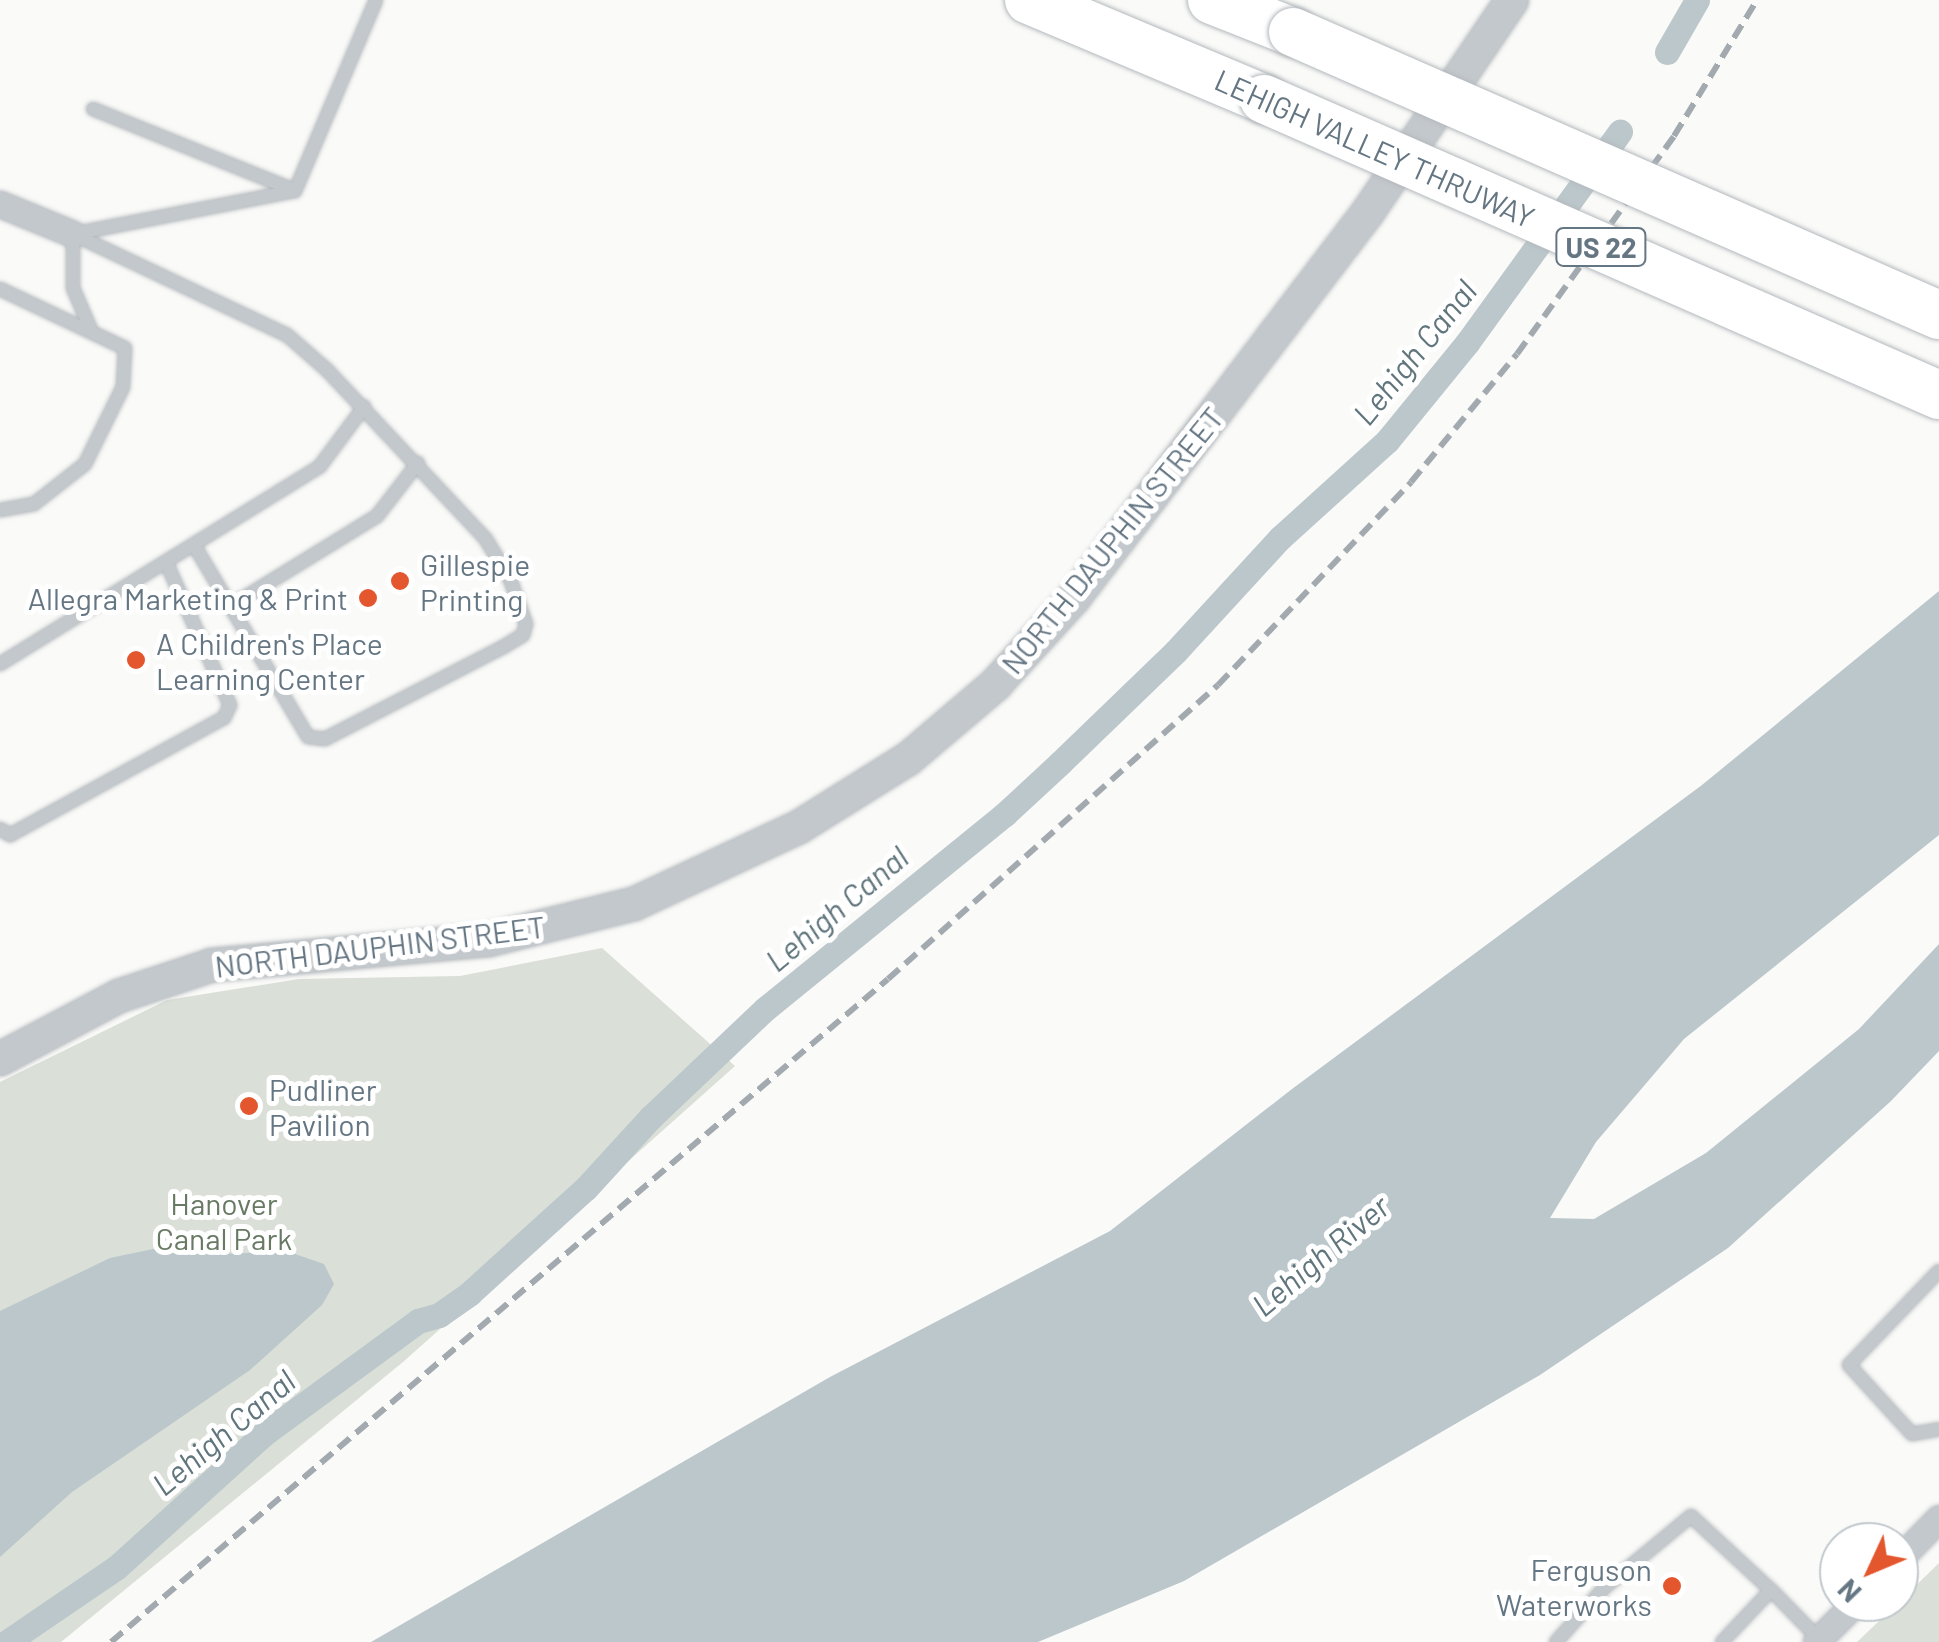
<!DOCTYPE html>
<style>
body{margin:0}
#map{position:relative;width:1939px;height:1642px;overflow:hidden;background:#fafaf8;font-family:Barlow,sans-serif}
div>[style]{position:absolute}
.green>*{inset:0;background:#dadfd7}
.water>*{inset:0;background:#bbc7cb}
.canal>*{height:25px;margin:-12.5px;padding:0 12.5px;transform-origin:12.5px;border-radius:12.5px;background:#bbc7cb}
.roads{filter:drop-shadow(0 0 2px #b4b9bd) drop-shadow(0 0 2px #b4b9bd)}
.service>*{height:12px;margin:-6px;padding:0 6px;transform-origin:6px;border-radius:6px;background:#c3c8cc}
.minor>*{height:25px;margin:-12.5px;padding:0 12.5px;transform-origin:12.5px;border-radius:12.5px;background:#c3c8cc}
.tertiary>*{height:32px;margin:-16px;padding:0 16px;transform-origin:16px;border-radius:16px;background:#c3c8cc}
.motorway>*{height:48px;margin:-24px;padding:0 24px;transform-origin:24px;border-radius:24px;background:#fff}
.rail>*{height:6px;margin-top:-3px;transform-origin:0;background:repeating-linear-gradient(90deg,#a2aab0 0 15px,transparent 0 23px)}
.bridges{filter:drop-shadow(0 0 2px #b4b9bd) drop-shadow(0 0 2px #b4b9bd)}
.motorway-bridge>*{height:48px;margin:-24px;padding:0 24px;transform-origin:24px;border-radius:24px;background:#fff}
.dots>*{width:28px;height:28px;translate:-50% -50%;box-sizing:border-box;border:5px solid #fff;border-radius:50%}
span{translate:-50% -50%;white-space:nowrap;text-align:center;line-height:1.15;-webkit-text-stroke:10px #fff;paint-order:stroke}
.shield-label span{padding:2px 8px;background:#fff;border:2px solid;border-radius:8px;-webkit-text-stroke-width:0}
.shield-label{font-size:28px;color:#657683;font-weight:700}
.street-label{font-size:30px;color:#657683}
.poi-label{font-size:30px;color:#657683}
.left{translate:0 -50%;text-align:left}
.right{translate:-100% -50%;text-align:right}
.park-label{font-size:30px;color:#687a64}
.water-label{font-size:32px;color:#60757c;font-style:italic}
.north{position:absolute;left:1819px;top:1522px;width:100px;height:100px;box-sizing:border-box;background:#fff;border:2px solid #c1c8cd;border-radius:50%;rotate:226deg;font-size:28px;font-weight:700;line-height:40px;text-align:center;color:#657683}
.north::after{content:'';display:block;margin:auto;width:35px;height:45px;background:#e4572e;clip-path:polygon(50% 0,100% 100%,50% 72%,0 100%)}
</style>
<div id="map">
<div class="green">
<div style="clip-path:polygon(602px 948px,735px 1066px,403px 1362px,61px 1642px,0 1642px,0 1082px,167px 1000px,299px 979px,460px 976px)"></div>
<div style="clip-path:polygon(1939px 1563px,1939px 1642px,1857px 1642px,1899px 1602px)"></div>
</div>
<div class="water">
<div style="clip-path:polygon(1939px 591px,1939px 835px,1684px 1039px,1596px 1142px,1550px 1218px,1594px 1219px,1706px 1153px,1859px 1029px,1939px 944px,1939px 1051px,1891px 1101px,1728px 1248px,1540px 1375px,1184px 1581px,1038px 1642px,371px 1642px,830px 1377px,1110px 1231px,1292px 1089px,1702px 785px)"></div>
<div style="clip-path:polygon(158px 1248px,212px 1254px,289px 1252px,324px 1264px,334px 1284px,322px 1305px,250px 1370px,72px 1492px,0 1557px,0 1311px,110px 1258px)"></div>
</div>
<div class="canal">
<div style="left:1667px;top:52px;width:60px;rotate:-60deg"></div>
<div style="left:7px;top:1642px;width:133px;rotate:-34.3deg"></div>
<div style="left:117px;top:1567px;width:200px;rotate:-42.2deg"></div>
<div style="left:265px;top:1433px;width:190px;rotate:-36.2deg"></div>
<div style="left:418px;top:1321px;width:22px;rotate:-16deg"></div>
<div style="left:439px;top:1315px;width:38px;rotate:-35deg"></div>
<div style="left:470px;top:1293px;width:156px;rotate:-42.2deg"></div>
<div style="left:586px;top:1188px;width:95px;rotate:-47.6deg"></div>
<div style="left:650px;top:1118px;width:158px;rotate:-43.5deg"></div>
<div style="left:765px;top:1009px;width:309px;rotate:-39.1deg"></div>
<div style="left:1005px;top:814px;width:75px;rotate:-42.8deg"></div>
<div style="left:1060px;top:763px;width:161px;rotate:-44deg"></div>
<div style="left:1176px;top:651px;width:154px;rotate:-47.4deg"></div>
<div style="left:1280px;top:538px;width:144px;rotate:-42.2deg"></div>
<div style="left:1387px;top:441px;width:127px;rotate:-50.8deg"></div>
<div style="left:1467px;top:343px;width:261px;rotate:-54.1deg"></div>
</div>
<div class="roads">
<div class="service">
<div style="left:93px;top:109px;width:216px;rotate:22deg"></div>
<div style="left:73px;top:234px;width:237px;rotate:25.3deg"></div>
<div style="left:287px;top:335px;width:53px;rotate:41.2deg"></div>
<div style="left:327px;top:370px;width:231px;rotate:46.8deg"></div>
<div style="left:485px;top:538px;width:48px;rotate:58.6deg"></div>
<div style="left:510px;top:579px;width:48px;rotate:70.4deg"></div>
<div style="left:526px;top:624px;width:11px;rotate:105deg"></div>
<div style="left:523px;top:635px;width:21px;rotate:149deg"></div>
<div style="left:505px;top:646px;width:203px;rotate:152.7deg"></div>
<div style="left:325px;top:739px;width:17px;rotate:-173deg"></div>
<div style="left:308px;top:737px;width:223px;rotate:-120.7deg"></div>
<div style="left:73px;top:234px;width:226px;rotate:-11deg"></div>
<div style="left:295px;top:191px;width:207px;rotate:-67deg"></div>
<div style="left:73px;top:234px;width:54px;rotate:90deg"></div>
<div style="left:73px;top:288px;width:46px;rotate:66.8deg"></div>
<div style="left:0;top:289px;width:138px;rotate:25.3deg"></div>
<div style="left:125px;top:348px;width:39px;rotate:93deg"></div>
<div style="left:123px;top:387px;width:86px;rotate:116.3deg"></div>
<div style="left:85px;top:464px;width:65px;rotate:141.9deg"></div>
<div style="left:34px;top:504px;width:35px;rotate:170deg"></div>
<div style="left:229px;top:607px;width:174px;rotate:-31.6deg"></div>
<div style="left:377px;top:516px;width:67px;rotate:-52.3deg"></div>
<div style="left:0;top:664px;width:376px;rotate:-31.7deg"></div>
<div style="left:320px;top:466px;width:74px;rotate:-53.3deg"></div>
<div style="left:0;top:829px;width:12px;rotate:31deg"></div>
<div style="left:10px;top:835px;width:244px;rotate:-28.7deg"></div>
<div style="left:224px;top:718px;width:14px;rotate:-65deg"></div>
<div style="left:230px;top:705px;width:157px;rotate:-114.1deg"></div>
<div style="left:1939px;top:1271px;width:130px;rotate:133.8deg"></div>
<div style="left:1849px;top:1365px;width:93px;rotate:47.6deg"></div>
<div style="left:1912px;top:1434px;width:27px;rotate:-10deg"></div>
<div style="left:1556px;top:1642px;width:72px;rotate:-48.4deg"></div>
<div style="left:1604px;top:1588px;width:113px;rotate:-39.6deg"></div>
<div style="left:1691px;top:1516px;width:109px;rotate:42.8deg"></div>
<div style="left:1722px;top:1642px;width:71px;rotate:-46.7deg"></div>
<div style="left:1771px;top:1590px;width:69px;rotate:45.6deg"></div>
</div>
<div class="minor">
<div style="left:0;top:204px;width:79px;rotate:22.3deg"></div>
<div style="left:1899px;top:1559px;width:57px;rotate:-45.7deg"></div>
<div style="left:1816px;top:1642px;width:57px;rotate:-45deg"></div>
</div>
<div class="tertiary">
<div style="left:0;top:1059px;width:135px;rotate:-27.9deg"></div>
<div style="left:119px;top:996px;width:98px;rotate:-18.4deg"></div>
<div style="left:212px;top:965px;width:277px;rotate:-5.2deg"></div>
<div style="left:488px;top:940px;width:150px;rotate:-13.9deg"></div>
<div style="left:634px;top:904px;width:182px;rotate:-25deg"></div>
<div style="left:799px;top:827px;width:128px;rotate:-32deg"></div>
<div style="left:908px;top:759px;width:116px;rotate:-40.4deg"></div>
<div style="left:996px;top:684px;width:116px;rotate:-47.8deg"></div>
<div style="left:1074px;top:598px;width:485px;rotate:-52.7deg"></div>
<div style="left:1368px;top:212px;width:256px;rotate:-55.8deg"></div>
</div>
<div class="motorway">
<div style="left:1029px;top:0;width:255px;rotate:22.8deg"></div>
<div style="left:1212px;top:0;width:87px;rotate:21.6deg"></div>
</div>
</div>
<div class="rail">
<div style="left:111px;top:1642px;width:1021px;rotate:-40.47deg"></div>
<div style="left:888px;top:979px;width:442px;rotate:-41.7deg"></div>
<div style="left:1218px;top:685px;width:280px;rotate:-46.4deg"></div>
<div style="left:1411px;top:482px;width:166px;rotate:-50.4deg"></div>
<div style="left:1517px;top:354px;width:269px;rotate:-54.2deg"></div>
<div style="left:1674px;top:136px;width:159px;rotate:-58.6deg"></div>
</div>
<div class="bridges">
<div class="motorway-bridge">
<div style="left:1293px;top:32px;width:705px;rotate:23.66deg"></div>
<div style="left:1264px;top:99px;width:737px;rotate:23.68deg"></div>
</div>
</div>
<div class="dots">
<div style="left:400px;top:581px;background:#e4572e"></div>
<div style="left:368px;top:598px;background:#e4572e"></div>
<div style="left:136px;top:660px;background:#e4572e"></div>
<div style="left:249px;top:1106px;background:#e4572e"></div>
<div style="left:1672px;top:1586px;background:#e4572e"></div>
</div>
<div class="shield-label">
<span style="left:1601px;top:247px">US 22</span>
</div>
<div class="street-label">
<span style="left:1375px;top:148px;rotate:24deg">LEHIGH VALLEY THRUWAY</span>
<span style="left:1112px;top:540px;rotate:-51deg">NORTH DAUPHIN STREET</span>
<span style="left:380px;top:946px;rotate:-7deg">NORTH DAUPHIN STREET</span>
</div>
<div class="poi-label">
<span class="left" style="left:420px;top:581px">Gillespie<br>Printing</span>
<span class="right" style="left:348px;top:598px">Allegra Marketing &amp; Print</span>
<span class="left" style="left:156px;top:660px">A Children's Place<br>Learning Center</span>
<span class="left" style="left:269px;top:1106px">Pudliner<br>Pavilion</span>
<span class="right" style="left:1652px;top:1586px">Ferguson<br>Waterworks</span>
</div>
<div class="park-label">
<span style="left:224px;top:1220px">Hanover<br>Canal Park</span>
</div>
<div class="water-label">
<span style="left:1414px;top:352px;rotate:-51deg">Lehigh Canal</span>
<span style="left:836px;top:908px;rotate:-40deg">Lehigh Canal</span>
<span style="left:1320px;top:1255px;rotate:-40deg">Lehigh River</span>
<span style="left:223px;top:1432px;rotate:-40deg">Lehigh Canal</span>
</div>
<div class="north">N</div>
</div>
